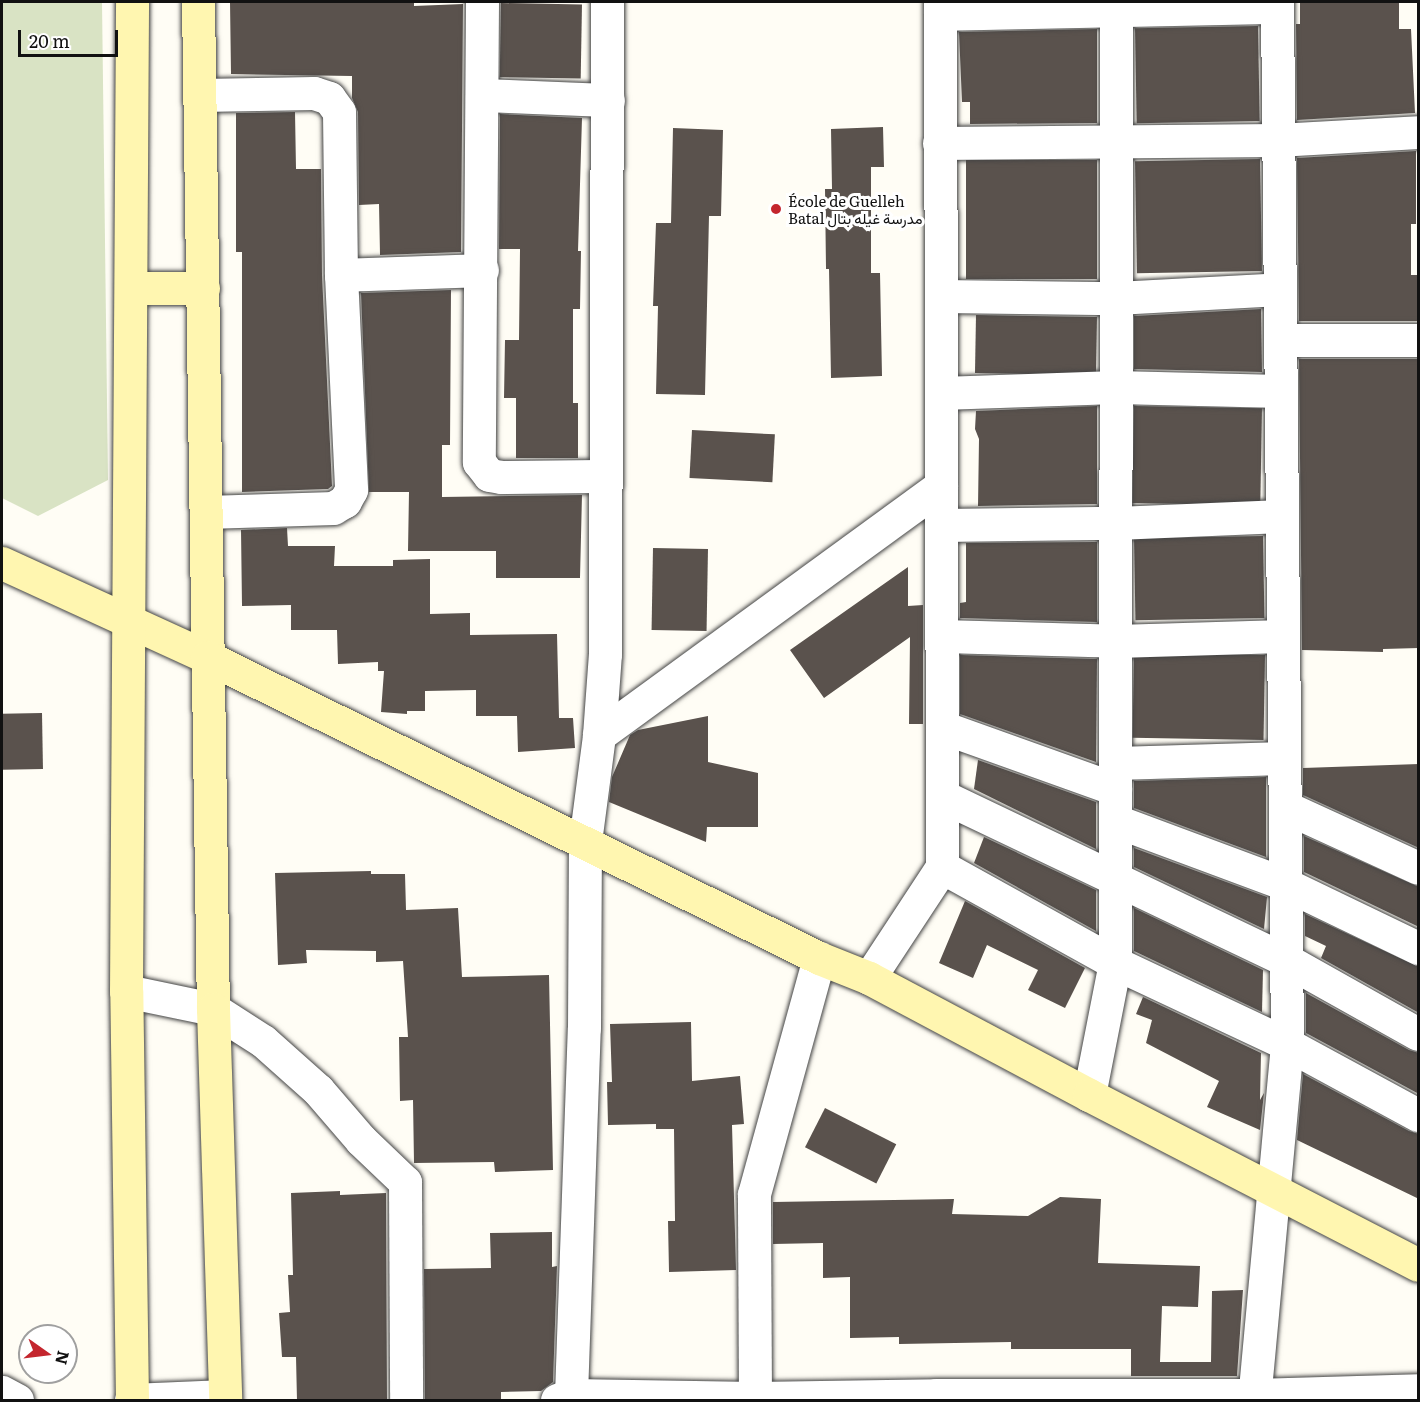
<!DOCTYPE html>
<meta charset="utf-8">
<style>
body{margin:0}
#map{position:relative;width:1420px;height:1402px;overflow:hidden;background:#fffdf5;font-family:Literata,Vazirmatn,serif}
div>[style]{position:absolute}
.cemetery>*{inset:0;background:#d9e3c4}
.building>*{inset:0;background:#5a524d;transform-origin:0 0}
.roads{filter:drop-shadow(0 0 2px #444) drop-shadow(0 0 2px #444)}
.street>*{height:33px;margin:-16.5px;padding:0 16.5px;transform-origin:16.5px;border-radius:16.5px;background:#fff}
.secondary>*{height:33px;margin:-16.5px;padding:0 16.5px;transform-origin:16.5px;border-radius:16.5px;background:#fff6b0}
.dots>*{width:16px;height:16px;translate:-50% -50%;box-sizing:border-box;border:3px solid #fff;border-radius:50%}
span{translate:-50% -50%;white-space:nowrap;text-align:center;line-height:1.15;-webkit-text-stroke:6px #fff;paint-order:stroke}
.poi-label{font-size:15px;color:#111}
.left{translate:0 -50%;text-align:left}
.frame{position:absolute;inset:0;border:3px solid #111;pointer-events:none}
.north{position:absolute;left:18px;top:1324px;width:60px;height:60px;box-sizing:border-box;background:#fff;border:2px solid #a0a0a0;border-radius:50%;rotate:104deg;font-size:16px;font-weight:700;line-height:24px;text-align:center;color:#111}
.north::after{content:'';display:block;margin:auto;width:21px;height:27px;background:#c4262e;clip-path:polygon(50% 0,100% 100%,50% 72%,0 100%)}
.scale{position:absolute;left:18px;top:30px;width:100px;height:27px;box-sizing:border-box;border:3px solid #111;border-top:0;padding-left:8px;font-size:18px;line-height:21px;white-space:nowrap;color:#111;-webkit-text-stroke:4px #fff;paint-order:stroke}
</style>
<div id="map">
<div class="cemetery">
<div style="clip-path:polygon(2px 2px,102px 2px,108px 480px,38px 516px,2px 498px)"></div>
</div>
<div class="building">
<div style="clip-path:polygon(230px 2px,414px 2px,414px 6px,463px 4px,461px 252px,380px 255px,379px 204px,359px 205px,358px 112px,352px 98px,352px 76px,231px 74px)"></div>
<div style="clip-path:polygon(1300px 2px,1399px 2px,1399px 29px,1411px 29px,1415px 113px,1297px 120px,1296px 24px,1300px 24px)"></div>
<div style="left:501px;top:3px;width:81px;height:74px;rotate:1deg"></div>
<div style="left:1258px;top:26px;width:95px;height:123px;rotate:89deg"></div>
<div style="clip-path:polygon(1097px 29px,1097px 123px,970px 124px,970px 102px,962px 102px,959px 32px)"></div>
<div style="clip-path:polygon(295px 112px,296px 169px,321px 169px,322px 275px,332px 486px,328px 489px,242px 492px,242px 252px,236px 252px,236px 113px)"></div>
<div style="clip-path:polygon(500px 114px,582px 118px,578px 251px,581px 251px,580px 309px,573px 309px,573px 403px,578px 403px,578px 458px,516px 458px,516px 398px,504px 398px,505px 340px,519px 340px,520px 249px,499px 249px)"></div>
<div style="clip-path:polygon(883px 127px,884px 167px,871px 167px,871px 273px,880px 273px,882px 376px,831px 378px,829px 269px,826px 269px,825px 189px,832px 189px,831px 129px)"></div>
<div style="clip-path:polygon(673px 128px,723px 130px,721px 216px,709px 216px,705px 395px,656px 394px,658px 306px,653px 306px,656px 223px,671px 223px)"></div>
<div style="clip-path:polygon(1416px 151px,1416px 224px,1411px 224px,1411px 275px,1418px 275px,1419px 321px,1299px 321px,1297px 158px)"></div>
<div style="left:1260px;top:159px;width:112px;height:125px;rotate:89deg"></div>
<div style="left:1097px;top:160px;width:119px;height:131px;rotate:90deg"></div>
<div style="clip-path:polygon(451px 290px,450px 445px,442px 445px,442px 497px,582px 495px,580px 578px,496px 578px,496px 551px,408px 551px,409px 492px,369px 492px,361px 293px)"></div>
<div style="clip-path:polygon(1261px 309px,1262px 372px,1134px 369px,1134px 316px)"></div>
<div style="left:976px;top:315px;width:121px;height:58px;rotate:1deg"></div>
<div style="clip-path:polygon(1299px 359px,1419px 359px,1419px 648px,1383px 649px,1383px 652px,1302px 650px)"></div>
<div style="clip-path:polygon(1097px 406px,1097px 504px,978px 506px,979px 439px,975px 429px,976px 411px)"></div>
<div style="left:1134px;top:406px;width:128px;height:97px;rotate:1deg"></div>
<div style="left:692px;top:430px;width:83px;height:48px;rotate:3deg"></div>
<div style="clip-path:polygon(287px 528px,288px 546px,335px 546px,334px 566px,393px 566px,393px 560px,430px 559px,430px 614px,470px 613px,470px 635px,557px 634px,559px 718px,573px 718px,575px 748px,518px 752px,517px 716px,476px 716px,476px 690px,425px 691px,425px 711px,407px 711px,407px 714px,381px 712px,384px 671px,378px 671px,378px 662px,338px 664px,337px 630px,291px 630px,291px 605px,242px 606px,241px 530px)"></div>
<div style="left:1263px;top:536px;width:82px;height:129px;rotate:89deg"></div>
<div style="clip-path:polygon(1097px 542px,1097px 622px,960px 618px,960px 603px,966px 602px,966px 543px)"></div>
<div style="left:653px;top:548px;width:55px;height:82px;rotate:1deg"></div>
<div style="clip-path:polygon(908px 567px,908px 606px,923px 605px,923px 724px,909px 724px,910px 637px,824px 698px,790px 650px)"></div>
<div style="clip-path:polygon(960px 655px,1097px 659px,1096px 762px,960px 714px)"></div>
<div style="left:1265px;top:655px;width:85px;height:131px;rotate:91deg"></div>
<div style="left:42px;top:713px;width:56px;height:40px;rotate:89deg"></div>
<div style="clip-path:polygon(708px 716px,708px 762px,758px 773px,758px 827px,707px 827px,706px 842px,609px 802px,612px 777px,630px 735px,638px 730px)"></div>
<div style="clip-path:polygon(978px 760px,1096px 802px,1096px 849px,974px 789px)"></div>
<div style="clip-path:polygon(1419px 764px,1419px 848px,1303px 795px,1303px 768px)"></div>
<div style="clip-path:polygon(1266px 777px,1266px 857px,1134px 808px,1134px 781px)"></div>
<div style="clip-path:polygon(1304px 836px,1419px 887px,1419px 927px,1304px 872px)"></div>
<div style="clip-path:polygon(984px 837px,1096px 890px,1096px 931px,974px 863px)"></div>
<div style="clip-path:polygon(1134px 848px,1267px 897px,1264px 929px,1134px 867px)"></div>
<div style="clip-path:polygon(371px 871px,371px 874px,405px 874px,406px 910px,458px 908px,462px 977px,549px 975px,553px 1170px,495px 1172px,494px 1162px,414px 1163px,413px 1100px,400px 1101px,399px 1037px,408px 1037px,403px 961px,376px 962px,376px 951px,306px 950px,307px 963px,278px 965px,275px 873px)"></div>
<div style="clip-path:polygon(965px 901px,1085px 968px,1065px 1008px,1028px 990px,1038px 970px,987px 945px,973px 978px,939px 963px)"></div>
<div style="clip-path:polygon(1134px 908px,1263px 970px,1262px 1012px,1134px 951px)"></div>
<div style="clip-path:polygon(1305px 914px,1419px 967px,1419px 1013px,1321px 958px,1326px 946px,1305px 936px)"></div>
<div style="clip-path:polygon(1306px 993px,1409px 1050px,1419px 1053px,1419px 1094px,1306px 1033px)"></div>
<div style="clip-path:polygon(1143px 997px,1261px 1053px,1260px 1100px,1264px 1093px,1260px 1130px,1207px 1107px,1219px 1081px,1146px 1043px,1152px 1020px,1136px 1014px)"></div>
<div style="clip-path:polygon(691px 1022px,692px 1081px,740px 1076px,744px 1124px,732px 1125px,736px 1270px,669px 1272px,668px 1221px,675px 1221px,674px 1129px,656px 1129px,656px 1124px,608px 1125px,607px 1082px,612px 1082px,610px 1024px)"></div>
<div style="clip-path:polygon(1303px 1074px,1409px 1131px,1419px 1134px,1419px 1199px,1297px 1140px)"></div>
<div style="left:825px;top:1108px;width:80px;height:44px;rotate:27deg"></div>
<div style="clip-path:polygon(340px 1191px,340px 1195px,386px 1193px,387px 1401px,297px 1401px,296px 1357px,282px 1357px,279px 1313px,290px 1312px,288px 1275px,293px 1275px,291px 1193px)"></div>
<div style="clip-path:polygon(1060px 1197px,1101px 1199px,1098px 1263px,1200px 1266px,1198px 1307px,1162px 1306px,1160px 1362px,1211px 1362px,1212px 1291px,1243px 1290px,1237px 1376px,1131px 1376px,1131px 1349px,1011px 1349px,1011px 1342px,899px 1344px,899px 1337px,850px 1338px,850px 1277px,823px 1278px,823px 1243px,773px 1244px,773px 1202px,954px 1199px,952px 1214px,1028px 1216px)"></div>
<div style="clip-path:polygon(552px 1232px,552px 1267px,557px 1266px,553px 1382px,541px 1391px,501px 1392px,501px 1401px,425px 1401px,424px 1269px,491px 1268px,490px 1233px)"></div>
</div>
<div class="roads">
<div class="street">
<div style="left:482px;top:2px;width:460px;rotate:90.4deg"></div>
<div style="left:479px;top:462px;width:16px;rotate:52deg"></div>
<div style="left:489px;top:475px;width:12px;rotate:9deg"></div>
<div style="left:501px;top:477px;width:104px;rotate:-0.6deg"></div>
<div style="left:940px;top:14px;width:337px;rotate:-1.2deg"></div>
<div style="left:200px;top:95px;width:114px;rotate:-1deg"></div>
<div style="left:314px;top:93px;width:16px;rotate:18deg"></div>
<div style="left:329px;top:98px;width:17px;rotate:54deg"></div>
<div style="left:339px;top:112px;width:163px;rotate:89.3deg"></div>
<div style="left:341px;top:275px;width:215px;rotate:87.3deg"></div>
<div style="left:351px;top:490px;width:13px;rotate:119deg"></div>
<div style="left:345px;top:501px;width:14px;rotate:150deg"></div>
<div style="left:333px;top:508px;width:126px;rotate:178.2deg"></div>
<div style="left:482px;top:95px;width:126px;rotate:2.3deg"></div>
<div style="left:939px;top:143px;width:338px;rotate:-0.5deg"></div>
<div style="left:1277px;top:140px;width:141px;rotate:-3.2deg"></div>
<div style="left:341px;top:275px;width:141px;rotate:-2deg"></div>
<div style="left:941px;top:296px;width:175px;rotate:0.7deg"></div>
<div style="left:1116px;top:298px;width:164px;rotate:-3.1deg"></div>
<div style="left:1280px;top:340px;width:138px"></div>
<div style="left:941px;top:393px;width:175px;rotate:-2deg"></div>
<div style="left:1116px;top:387px;width:165px;rotate:1.4deg"></div>
<div style="left:941px;top:525px;width:175px;rotate:-0.7deg"></div>
<div style="left:1116px;top:523px;width:166px;rotate:-2.4deg"></div>
<div style="left:942px;top:636px;width:174px;rotate:1.6deg"></div>
<div style="left:1116px;top:641px;width:167px;rotate:-1.7deg"></div>
<div style="left:942px;top:727px;width:184px;rotate:19.7deg"></div>
<div style="left:599px;top:735px;width:423px;rotate:-36.1deg"></div>
<div style="left:1116px;top:763px;width:168px;rotate:-1.7deg"></div>
<div style="left:942px;top:796px;width:381px;rotate:25.5deg"></div>
<div style="left:1286px;top:960px;width:151px;rotate:29.3deg"></div>
<div style="left:1285px;top:807px;width:146px;rotate:24.6deg"></div>
<div style="left:1116px;top:821px;width:180px;rotate:20.4deg"></div>
<div style="left:1285px;top:884px;width:148px;rotate:25.7deg"></div>
<div style="left:942px;top:867px;width:198px;rotate:29deg"></div>
<div style="left:1115px;top:963px;width:190px;rotate:25.2deg"></div>
<div style="left:1287px;top:1044px;width:149px;rotate:28.5deg"></div>
<div style="left:869px;top:978px;width:133px;rotate:-56.7deg"></div>
<div style="left:942px;top:867px;width:865px;rotate:-90.13deg"></div>
<div style="left:126px;top:991px;width:89px;rotate:11.7deg"></div>
<div style="left:213px;top:1009px;width:59px;rotate:32.6deg"></div>
<div style="left:263px;top:1041px;width:74px;rotate:41.7deg"></div>
<div style="left:318px;top:1090px;width:66px;rotate:49.3deg"></div>
<div style="left:361px;top:1140px;width:61px;rotate:43.7deg"></div>
<div style="left:405px;top:1182px;width:218px;rotate:89.7deg"></div>
<div style="left:1089px;top:1095px;width:135px;rotate:-78.9deg"></div>
<div style="left:1115px;top:963px;width:961px;rotate:-89.94deg"></div>
<div style="left:2px;top:1392px;width:17px;rotate:28deg"></div>
<div style="left:571px;top:1395px;width:367px;rotate:-88deg"></div>
<div style="left:584px;top:1028px;width:186px;rotate:-89.7deg"></div>
<div style="left:585px;top:842px;width:108px;rotate:-82.5deg"></div>
<div style="left:599px;top:735px;width:81px;rotate:-85.8deg"></div>
<div style="left:605px;top:654px;width:652px;rotate:-89.82deg"></div>
<div style="left:755px;top:1398px;width:204px;rotate:-90.3deg"></div>
<div style="left:754px;top:1194px;width:245px;rotate:-74.6deg"></div>
<div style="left:131px;top:1400px;width:94px;rotate:-2.4deg"></div>
<div style="left:557px;top:1400px;width:15px;rotate:-20deg"></div>
<div style="left:571px;top:1395px;width:184px;rotate:0.9deg"></div>
<div style="left:755px;top:1398px;width:181px;rotate:-0.9deg"></div>
<div style="left:936px;top:1395px;width:318px"></div>
<div style="left:1254px;top:1395px;width:164px;rotate:-1.7deg"></div>
<div style="left:1254px;top:1400px;width:358px;rotate:-84.7deg"></div>
<div style="left:1287px;top:1044px;width:1042px;rotate:-90.55deg"></div>
</div>
<div class="secondary">
<div style="left:198px;top:2px;width:1007px;rotate:89.15deg"></div>
<div style="left:213px;top:1009px;width:391px;rotate:88.2deg"></div>
<div style="left:131px;top:288px;width:72px"></div>
<div style="left:2px;top:563px;width:226px;rotate:24.6deg"></div>
<div style="left:207px;top:657px;width:682px;rotate:26.19deg"></div>
<div style="left:819px;top:958px;width:54px;rotate:21.8deg"></div>
<div style="left:869px;top:978px;width:249px;rotate:28deg"></div>
<div style="left:1089px;top:1095px;width:370px;rotate:27.3deg"></div>
<div style="left:132px;top:1400px;width:409px;rotate:-90.8deg"></div>
<div style="left:126px;top:991px;width:989px;rotate:-89.65deg"></div>
</div>
</div>
<div class="dots">
<div style="left:776px;top:209px;background:#c4262e"></div>
</div>
<div class="poi-label">
<span class="left" style="left:788px;top:209px">École de Guelleh<br>Batal مدرسة غيله بتال</span>
</div>
<div class="frame"></div>
<div class="north">N</div>
<div class="scale">20 m</div>
</div>
